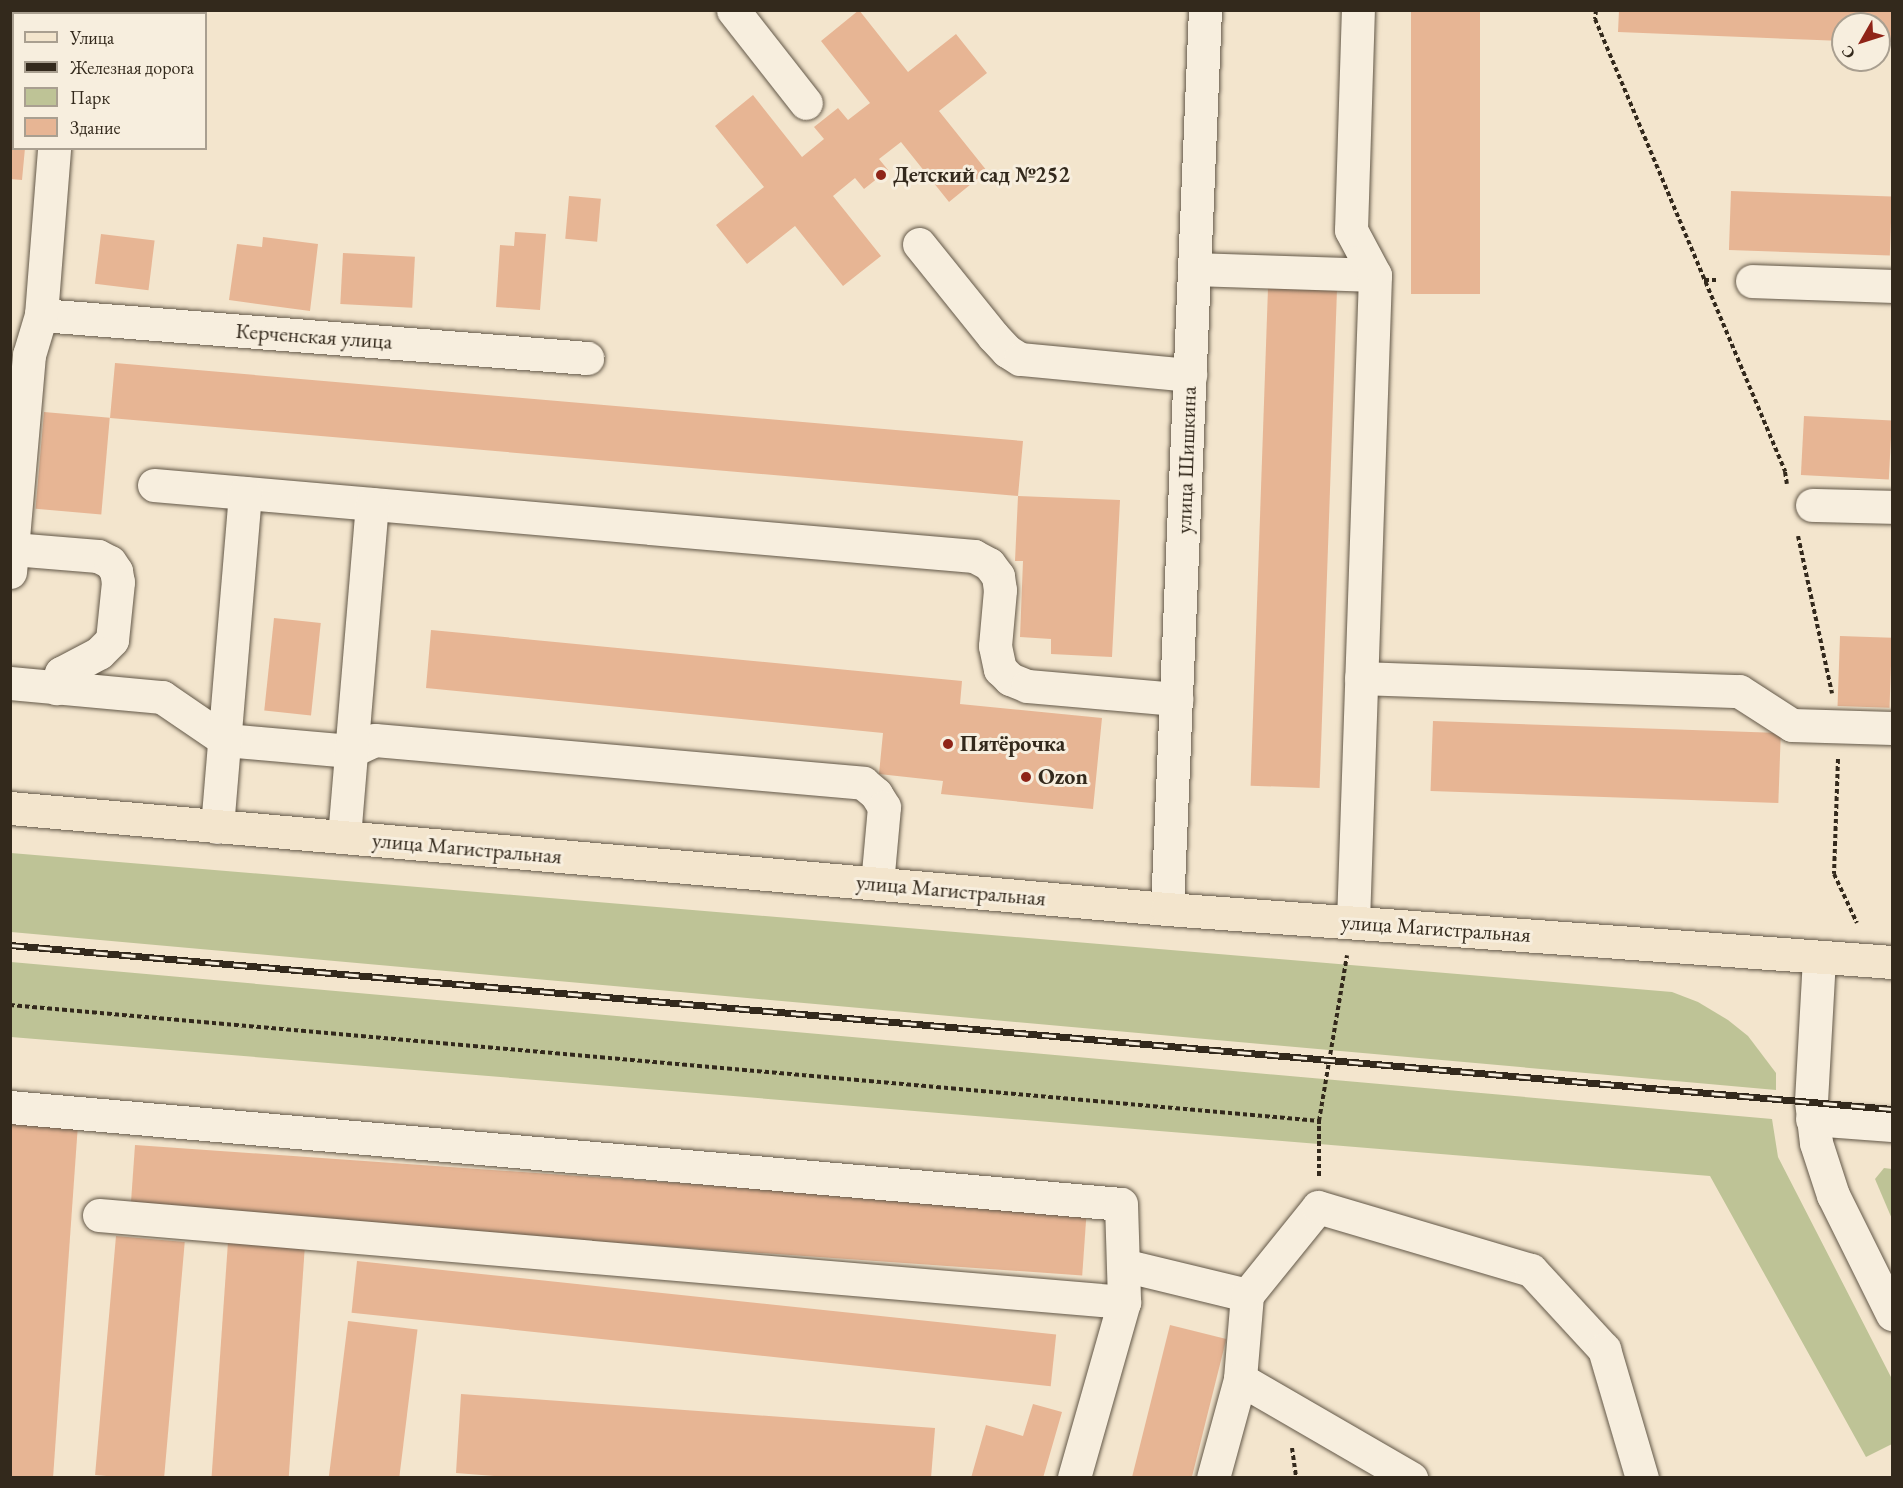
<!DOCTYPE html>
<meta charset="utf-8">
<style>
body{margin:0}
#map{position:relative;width:1903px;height:1488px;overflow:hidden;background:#f3e5cd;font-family:"EB Garamond",serif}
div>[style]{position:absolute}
.green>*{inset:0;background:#bec396}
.building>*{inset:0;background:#e7b594;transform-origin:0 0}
.path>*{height:4px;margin-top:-2px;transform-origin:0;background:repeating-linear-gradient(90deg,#33291c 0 4.5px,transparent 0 7.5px)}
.roads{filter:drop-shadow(0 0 2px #635848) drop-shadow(0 0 2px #635848)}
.minor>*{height:33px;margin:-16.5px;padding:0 16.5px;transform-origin:16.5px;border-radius:16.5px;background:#f7eede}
.major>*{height:33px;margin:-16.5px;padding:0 16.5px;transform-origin:16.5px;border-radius:16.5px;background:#f3e5cd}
.rail>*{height:7px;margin-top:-3.5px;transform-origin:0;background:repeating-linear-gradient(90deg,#f7eede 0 14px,#33291c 0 28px);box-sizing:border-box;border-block:2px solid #33291c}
.dots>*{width:16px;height:16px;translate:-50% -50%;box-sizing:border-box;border:3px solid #f7eede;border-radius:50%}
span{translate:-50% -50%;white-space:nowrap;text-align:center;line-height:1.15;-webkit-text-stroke:6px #f7eede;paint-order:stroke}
.poi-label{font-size:22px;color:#33291c;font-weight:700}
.left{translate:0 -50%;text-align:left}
.street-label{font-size:22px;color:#33291c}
.frame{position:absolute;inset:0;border:12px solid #33291c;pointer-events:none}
.legend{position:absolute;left:12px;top:12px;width:195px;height:138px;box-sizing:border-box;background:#f7eede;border:2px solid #a99f90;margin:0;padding:8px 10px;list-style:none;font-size:18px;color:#33291c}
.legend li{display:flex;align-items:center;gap:12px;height:30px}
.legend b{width:30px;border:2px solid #a99f90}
.north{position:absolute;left:1831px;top:12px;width:60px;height:60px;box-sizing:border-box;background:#f7eede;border:2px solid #a99f90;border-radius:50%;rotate:231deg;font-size:16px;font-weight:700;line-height:24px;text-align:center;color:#33291c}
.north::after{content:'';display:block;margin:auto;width:21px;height:27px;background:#8f2418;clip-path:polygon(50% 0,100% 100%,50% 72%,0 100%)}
</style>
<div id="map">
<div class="green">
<div style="clip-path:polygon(11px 853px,1672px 992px,1698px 1002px,1728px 1020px,1748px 1036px,1776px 1073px,1776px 1090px,11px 932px)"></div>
<div style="clip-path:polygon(11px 962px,1772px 1119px,1778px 1157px,1892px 1379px,1892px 1444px,1866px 1457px,1710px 1176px,11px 1037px)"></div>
<div style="clip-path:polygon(1884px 1168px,1892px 1169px,1892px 1219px,1875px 1179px)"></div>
</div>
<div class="building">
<div style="left:105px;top:10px;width:47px;height:4px"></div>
<div style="clip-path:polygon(859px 10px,908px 72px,956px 34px,987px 73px,939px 111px,987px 171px,949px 202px,901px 142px,879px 159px,888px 170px,864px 189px,855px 178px,833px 196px,881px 256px,843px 286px,795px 226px,747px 264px,716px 225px,764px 187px,715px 126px,753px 95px,802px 157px,824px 139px,814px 127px,838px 108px,848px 120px,870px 103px,821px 41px)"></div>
<div style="left:1411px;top:10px;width:69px;height:284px"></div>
<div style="clip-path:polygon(1619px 10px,1892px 10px,1892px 42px,1879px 42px,1879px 24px,1843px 24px,1843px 41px,1618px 32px)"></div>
<div style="clip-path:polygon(10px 70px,14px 71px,14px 148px,25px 148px,22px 180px,10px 179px)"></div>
<div style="left:1731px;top:191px;width:161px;height:59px;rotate:2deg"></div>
<div style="left:569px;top:196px;width:32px;height:43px;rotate:5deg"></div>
<div style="clip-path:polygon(515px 232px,546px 234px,540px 310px,496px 307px,500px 245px,514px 246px)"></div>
<div style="left:101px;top:234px;width:54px;height:50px;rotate:7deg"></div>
<div style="clip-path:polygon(263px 237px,318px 244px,310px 311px,229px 300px,237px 244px,262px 247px)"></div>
<div style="left:343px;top:253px;width:72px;height:51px;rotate:3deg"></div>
<div style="left:1268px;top:288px;width:69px;height:498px;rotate:2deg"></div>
<div style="clip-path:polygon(115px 363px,1023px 441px,1018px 496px,1120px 500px,1112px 657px,1051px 654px,1051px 639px,1020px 637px,1023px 561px,1015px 561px,1018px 496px,110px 418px)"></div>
<div style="left:44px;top:412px;width:66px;height:97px;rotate:5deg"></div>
<div style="left:1804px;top:416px;width:88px;height:59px;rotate:3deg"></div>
<div style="left:274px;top:618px;width:47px;height:93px;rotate:6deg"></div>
<div style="clip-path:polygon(431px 630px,962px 681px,960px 704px,1102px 718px,1093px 809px,941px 794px,943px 781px,879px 774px,883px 733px,426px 688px)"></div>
<div style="left:1840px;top:636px;width:52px;height:70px;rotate:2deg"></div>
<div style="left:1433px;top:721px;width:348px;height:70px;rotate:2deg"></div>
<div style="clip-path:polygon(10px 1120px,78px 1124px,53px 1478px,10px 1478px)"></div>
<div style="left:135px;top:1145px;width:954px;height:64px;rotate:4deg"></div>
<div style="left:116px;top:1236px;width:69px;height:240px;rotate:5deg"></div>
<div style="left:228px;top:1242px;width:77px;height:237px;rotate:4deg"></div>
<div style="left:357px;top:1261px;width:703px;height:52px;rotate:6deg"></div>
<div style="left:348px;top:1321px;width:70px;height:158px;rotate:7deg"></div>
<div style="left:1170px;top:1325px;width:58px;height:158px;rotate:14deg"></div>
<div style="clip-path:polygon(461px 1394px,935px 1428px,931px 1478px,518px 1478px,456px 1473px)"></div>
<div style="clip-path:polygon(1033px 1404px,1062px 1412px,1043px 1478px,971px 1478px,986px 1425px,1023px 1436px)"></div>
</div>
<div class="path">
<div style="left:1596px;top:10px;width:9px;rotate:96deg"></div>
<div style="left:1595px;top:19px;width:491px;rotate:67.2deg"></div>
<div style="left:1785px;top:472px;width:12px;rotate:81deg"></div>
<div style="left:1704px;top:280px;width:14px"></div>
<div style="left:1798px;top:536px;width:161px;rotate:77.8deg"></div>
<div style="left:1838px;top:759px;width:115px;rotate:92deg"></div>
<div style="left:1834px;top:874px;width:54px;rotate:64.9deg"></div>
<div style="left:10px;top:1005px;width:1314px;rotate:5.06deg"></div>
<div style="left:1319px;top:1176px;width:55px;rotate:-90deg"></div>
<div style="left:1319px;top:1121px;width:168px;rotate:-80.4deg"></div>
<div style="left:1292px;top:1448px;width:30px;rotate:82deg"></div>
</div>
<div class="roads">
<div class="minor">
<div style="left:733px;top:10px;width:118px;rotate:51.9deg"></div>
<div style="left:65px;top:14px;width:4px;rotate:-90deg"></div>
<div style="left:919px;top:244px;width:118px;rotate:51.2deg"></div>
<div style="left:993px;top:336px;width:21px;rotate:47deg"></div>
<div style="left:1007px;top:351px;width:15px;rotate:32deg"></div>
<div style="left:1020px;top:359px;width:171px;rotate:5.4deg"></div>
<div style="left:1194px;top:269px;width:181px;rotate:1.9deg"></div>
<div style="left:1752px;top:281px;width:140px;rotate:2deg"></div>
<div style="left:41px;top:315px;width:548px;rotate:4.5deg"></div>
<div style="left:154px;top:485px;width:823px;rotate:4.95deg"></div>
<div style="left:974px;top:556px;width:17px;rotate:28deg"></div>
<div style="left:989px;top:564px;width:15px;rotate:53deg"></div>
<div style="left:998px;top:576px;width:14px;rotate:82deg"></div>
<div style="left:1000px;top:590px;width:56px;rotate:95.1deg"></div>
<div style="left:995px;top:646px;width:24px;rotate:78deg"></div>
<div style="left:1000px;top:669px;width:14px;rotate:45deg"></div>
<div style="left:1010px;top:679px;width:18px;rotate:22deg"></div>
<div style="left:1027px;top:686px;width:150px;rotate:5deg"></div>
<div style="left:1812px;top:505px;width:80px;rotate:1.4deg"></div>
<div style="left:13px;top:549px;width:85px;rotate:4.7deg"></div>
<div style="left:98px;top:556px;width:13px;rotate:27deg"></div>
<div style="left:110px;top:562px;width:11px;rotate:56deg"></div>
<div style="left:116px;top:571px;width:11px;rotate:80deg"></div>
<div style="left:118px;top:582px;width:58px;rotate:95.9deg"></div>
<div style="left:112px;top:640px;width:18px;rotate:135deg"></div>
<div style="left:99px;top:653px;width:43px;rotate:152.2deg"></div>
<div style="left:61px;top:673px;width:16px;rotate:108deg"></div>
<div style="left:10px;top:572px;width:218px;rotate:-85deg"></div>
<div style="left:29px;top:355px;width:42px;rotate:-73.3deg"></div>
<div style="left:41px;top:315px;width:168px;rotate:-85.5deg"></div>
<div style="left:1361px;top:678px;width:378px;rotate:2deg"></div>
<div style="left:1739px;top:691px;width:63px;rotate:32.7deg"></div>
<div style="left:1792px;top:725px;width:100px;rotate:1.7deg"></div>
<div style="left:10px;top:683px;width:153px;rotate:5.3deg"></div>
<div style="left:162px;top:697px;width:76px;rotate:34.3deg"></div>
<div style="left:225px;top:740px;width:126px;rotate:5deg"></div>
<div style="left:351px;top:751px;width:26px;rotate:-25deg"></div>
<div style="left:375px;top:740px;width:490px;rotate:5deg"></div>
<div style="left:863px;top:783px;width:17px;rotate:40deg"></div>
<div style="left:876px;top:794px;width:15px;rotate:58deg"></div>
<div style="left:884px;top:807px;width:77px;rotate:95.2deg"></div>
<div style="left:217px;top:827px;width:335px;rotate:-85.2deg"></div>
<div style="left:344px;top:837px;width:334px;rotate:-85.2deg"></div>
<div style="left:1167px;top:909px;width:900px;rotate:-87.58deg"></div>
<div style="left:1353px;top:922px;width:647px;rotate:-88.05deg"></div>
<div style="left:1375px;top:275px;width:51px;rotate:-118.1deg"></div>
<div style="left:1351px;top:230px;width:220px;rotate:-88.2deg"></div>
<div style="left:1819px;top:958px;width:143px;rotate:93.2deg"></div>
<div style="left:1811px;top:1101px;width:42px;rotate:83.2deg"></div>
<div style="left:1816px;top:1143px;width:55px;rotate:71.9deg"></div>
<div style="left:1833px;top:1195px;width:133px;rotate:63.6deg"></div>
<div style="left:10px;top:1107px;width:1115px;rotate:4.99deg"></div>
<div style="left:1121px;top:1204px;width:98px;rotate:88.2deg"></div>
<div style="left:1124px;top:1302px;width:183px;rotate:105.9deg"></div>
<div style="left:1812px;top:1119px;width:80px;rotate:4.3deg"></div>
<div style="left:99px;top:1215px;width:1029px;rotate:4.85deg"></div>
<div style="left:1123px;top:1265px;width:128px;rotate:13.6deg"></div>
<div style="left:1247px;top:1295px;width:84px;rotate:94.8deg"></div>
<div style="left:1240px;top:1379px;width:198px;rotate:30.1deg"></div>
<div style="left:1247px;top:1295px;width:113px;rotate:-51.1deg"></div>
<div style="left:1318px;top:1207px;width:222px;rotate:16.5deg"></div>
<div style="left:1531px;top:1270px;width:108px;rotate:47.3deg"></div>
<div style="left:1604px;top:1349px;width:134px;rotate:73.6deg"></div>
<div style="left:1213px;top:1478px;width:103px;rotate:-74.7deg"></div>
</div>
<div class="major">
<div style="left:10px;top:808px;width:1161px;rotate:4.99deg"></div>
<div style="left:1167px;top:909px;width:727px;rotate:4.18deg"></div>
</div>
</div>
<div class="rail">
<div style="left:10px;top:945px;width:1889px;rotate:4.98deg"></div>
</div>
<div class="dots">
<div style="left:881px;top:175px;background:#8f2418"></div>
<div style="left:948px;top:744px;background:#8f2418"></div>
<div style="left:1026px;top:777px;background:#8f2418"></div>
</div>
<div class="poi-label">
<span class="left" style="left:893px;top:175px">Детский сад №252</span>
<span class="left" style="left:960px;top:744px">Пятёрочка</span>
<span class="left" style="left:1038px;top:777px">Ozon</span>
</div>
<div class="street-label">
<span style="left:314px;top:336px;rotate:4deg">Керченская улица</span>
<span style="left:1186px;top:460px;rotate:-88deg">улица Шишкина</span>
<span style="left:467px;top:848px;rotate:5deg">улица Магистральная</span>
<span style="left:951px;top:890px;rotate:5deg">улица Магистральная</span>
<span style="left:1436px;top:928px;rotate:4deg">улица Магистральная</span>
</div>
<div class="frame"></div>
<ul class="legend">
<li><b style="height:8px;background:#f3e5cd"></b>Улица</li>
<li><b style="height:8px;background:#33291c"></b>Железная дорога</li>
<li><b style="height:16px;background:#bec396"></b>Парк</li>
<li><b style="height:16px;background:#e7b594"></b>Здание</li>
</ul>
<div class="north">С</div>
</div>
